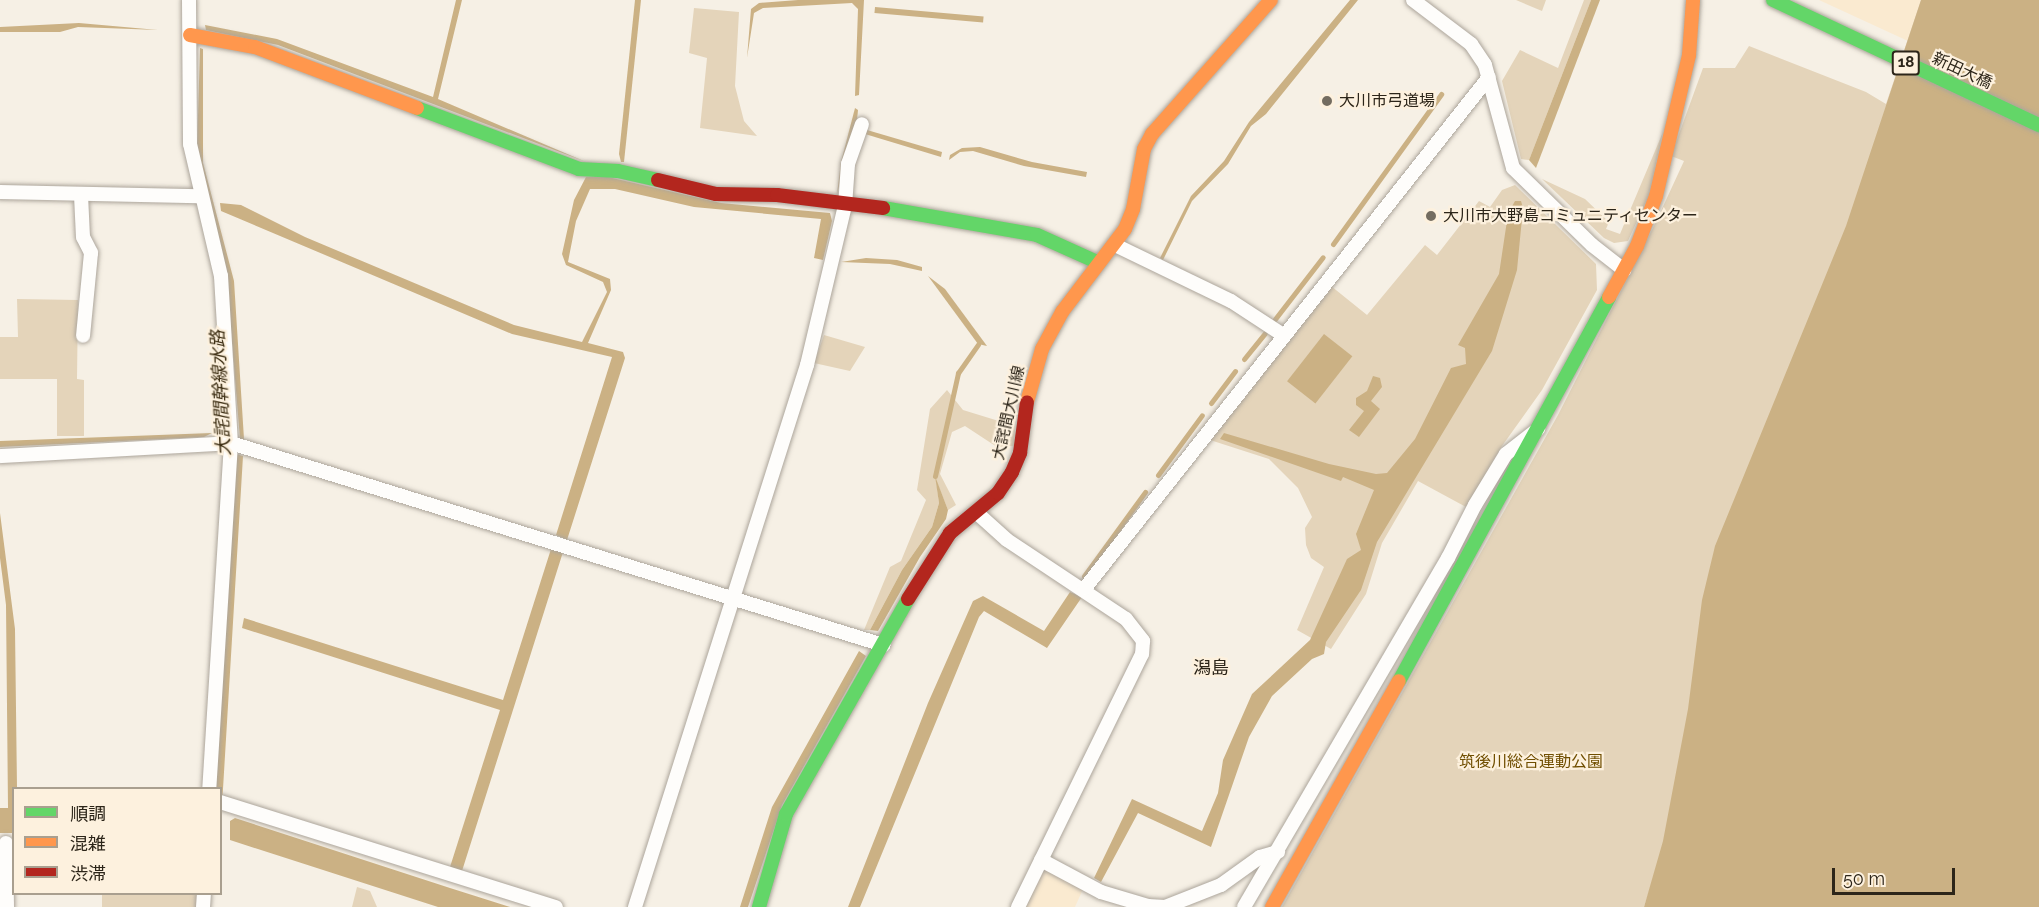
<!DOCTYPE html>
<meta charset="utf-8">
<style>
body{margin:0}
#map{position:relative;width:2039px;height:907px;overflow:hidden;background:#f6f0e5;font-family:Raleway,"Noto Sans JP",sans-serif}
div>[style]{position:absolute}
.built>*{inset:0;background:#faead0}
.green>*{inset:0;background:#e4d4ba;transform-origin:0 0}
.water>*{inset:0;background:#cbb184;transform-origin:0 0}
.stream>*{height:5px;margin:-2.5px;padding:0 2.5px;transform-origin:2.5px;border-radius:2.5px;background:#cbb184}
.roads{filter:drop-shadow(0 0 2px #aca59b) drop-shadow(0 0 2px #aca59b)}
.street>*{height:14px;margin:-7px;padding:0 7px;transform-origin:7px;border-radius:7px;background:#fefdfb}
.fast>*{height:14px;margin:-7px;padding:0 7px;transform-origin:7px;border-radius:7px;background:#63d668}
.slow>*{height:14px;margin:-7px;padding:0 7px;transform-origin:7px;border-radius:7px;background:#ff974d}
.jam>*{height:14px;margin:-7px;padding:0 7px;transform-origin:7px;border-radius:7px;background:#b3261e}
.dots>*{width:16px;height:16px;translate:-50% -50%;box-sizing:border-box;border:3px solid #fdf1de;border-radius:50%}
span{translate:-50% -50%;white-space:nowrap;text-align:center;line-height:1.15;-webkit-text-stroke:4.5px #fdf1de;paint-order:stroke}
.shield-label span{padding:2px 4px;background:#fdf1de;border:2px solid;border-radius:4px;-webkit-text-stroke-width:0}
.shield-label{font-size:15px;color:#2c2519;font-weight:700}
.street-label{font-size:16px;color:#2c2519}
.poi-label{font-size:16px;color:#2c2519}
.left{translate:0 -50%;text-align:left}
.park-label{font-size:16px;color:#704e00}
.water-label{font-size:18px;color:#3b2c11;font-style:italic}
.neighbourhood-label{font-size:18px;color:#2c2519}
.legend{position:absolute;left:12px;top:787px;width:210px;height:108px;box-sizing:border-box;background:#fdf1de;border:2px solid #a99f8f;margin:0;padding:8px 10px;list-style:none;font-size:18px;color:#2c2519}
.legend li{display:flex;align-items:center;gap:12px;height:30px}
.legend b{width:30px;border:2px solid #a99f8f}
.scale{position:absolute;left:1832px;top:868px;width:123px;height:27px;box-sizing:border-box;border:3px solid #2c2519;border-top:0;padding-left:8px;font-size:18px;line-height:21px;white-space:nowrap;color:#2c2519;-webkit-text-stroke:4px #fdf1de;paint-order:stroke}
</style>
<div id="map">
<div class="built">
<div style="clip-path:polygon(1819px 0,1921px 0,1908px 41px)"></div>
<div style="clip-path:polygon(1042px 866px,1083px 889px,1075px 907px,1022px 907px)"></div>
</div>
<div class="green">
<div style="clip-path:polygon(1516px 0,1546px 0,1542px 11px)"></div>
<div style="clip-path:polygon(1584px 0,1591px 0,1529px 160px,1521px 159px,1502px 81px,1520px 50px,1558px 68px)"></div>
<div style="clip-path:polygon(1921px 0,1936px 0,1644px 907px,1282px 907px,1558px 415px,1654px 226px,1684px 161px,1671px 156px,1703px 68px,1735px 68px,1749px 46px,1866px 92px,1886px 104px)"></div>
<div style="clip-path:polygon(694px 8px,739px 12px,735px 86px,744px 121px,757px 136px,700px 128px,707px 58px,689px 53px)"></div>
<div style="clip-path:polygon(1663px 132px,1649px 195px,1628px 241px,1614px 243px,1604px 238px,1542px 179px,1585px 199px,1609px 222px,1606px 229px,1620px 234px)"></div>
<div style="clip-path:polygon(1515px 185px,1596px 264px,1597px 290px,1542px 390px,1502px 446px,1466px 507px,1418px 481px,1382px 543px,1366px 594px,1331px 649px,1297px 630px,1324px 567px,1311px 558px,1306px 545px,1305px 528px,1312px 517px,1298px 488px,1269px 459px,1210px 440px,1331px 286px,1367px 315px,1425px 245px,1437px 255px,1479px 201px,1490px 207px,1502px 190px)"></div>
<div style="clip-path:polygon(17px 299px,78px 300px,77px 379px,84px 380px,84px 436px,57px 436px,57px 379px,0 379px,0 337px,18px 337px)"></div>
<div style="clip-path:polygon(824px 335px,865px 347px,850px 371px,814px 363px)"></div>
<div style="clip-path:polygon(947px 390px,963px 410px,1015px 426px,1014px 446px,997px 447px,965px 426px,952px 432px,940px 474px,956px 505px,948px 510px,936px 480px,939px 503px,932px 527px,902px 570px,870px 630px,864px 630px,890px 567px,901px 561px,926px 500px,917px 490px,930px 409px)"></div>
<div style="clip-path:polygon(357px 887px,370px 891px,377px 907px,352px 907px)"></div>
<div style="left:102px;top:894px;width:95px;height:13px"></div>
</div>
<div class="water">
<div style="clip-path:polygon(456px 0,462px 0,438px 99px,586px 162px,278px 45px,206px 30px,205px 25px,277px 39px,433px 97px)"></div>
<div style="clip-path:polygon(635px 0,641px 0,624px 162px,621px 162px,619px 154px)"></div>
<div style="clip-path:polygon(798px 0,864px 0,859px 95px,855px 96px,858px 9px,852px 3px,763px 8px,754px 13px,747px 58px,751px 9px,759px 3px)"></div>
<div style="clip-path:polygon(1350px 0,1358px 0,1266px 114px,1251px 126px,1228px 164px,1192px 201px,1163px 260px,1160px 258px,1191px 196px,1224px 161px,1249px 122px)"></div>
<div style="clip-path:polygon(1591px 0,1600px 0,1536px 168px,1529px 160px)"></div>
<div style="clip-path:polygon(1921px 0,2039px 0,2039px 907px,1644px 907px,1663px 841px,1688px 709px,1702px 600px,1715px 546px,1846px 226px)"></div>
<div style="left:875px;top:7px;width:109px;height:6px;rotate:5deg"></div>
<div style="clip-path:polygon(79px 23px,158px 30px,78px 27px,60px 32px,0 32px,0 27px)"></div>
<div style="clip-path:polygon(200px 48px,203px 49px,203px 163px,234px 281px,244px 439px,240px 439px,227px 281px,197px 150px)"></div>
<div style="clip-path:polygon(855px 108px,858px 110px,857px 120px,837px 194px,841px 162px)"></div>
<div style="clip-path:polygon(867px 130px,942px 152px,941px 157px,865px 134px)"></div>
<div style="clip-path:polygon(980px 147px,1032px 162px,1087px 172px,1086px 177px,1024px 166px,973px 151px,960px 152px,949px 160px,950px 155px,962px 148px)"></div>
<div style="clip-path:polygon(586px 177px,608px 177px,721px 203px,830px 213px,832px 221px,823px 260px,814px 258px,821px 219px,694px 207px,615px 189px,590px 189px,576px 221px,568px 262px,610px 279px,611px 290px,588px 343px,623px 352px,625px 358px,567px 540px,556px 535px,612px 357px,512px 334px,221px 211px,220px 203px,241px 205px,305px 237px,514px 325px,582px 342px,607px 292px,603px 282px,566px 265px,562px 254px,574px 200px)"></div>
<div style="clip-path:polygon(1515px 201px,1521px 201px,1523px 208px,1517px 270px,1492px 351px,1377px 542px,1361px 590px,1326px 642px,1324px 654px,1312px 659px,1272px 696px,1249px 737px,1211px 847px,1138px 813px,1101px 882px,1094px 878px,1132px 799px,1202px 831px,1218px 793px,1223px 760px,1252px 694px,1310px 640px,1347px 559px,1361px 550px,1356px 534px,1374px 490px,1343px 477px,1341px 481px,1220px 439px,1224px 433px,1329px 464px,1376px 474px,1387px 473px,1415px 439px,1451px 368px,1466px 364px,1465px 348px,1458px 345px,1499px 274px,1508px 214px)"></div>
<div style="clip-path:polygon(866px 258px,897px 260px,922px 267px,922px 271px,890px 264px,841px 262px)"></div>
<div style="clip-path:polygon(928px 276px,945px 289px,987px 346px,978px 344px)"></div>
<div style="left:1324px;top:334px;width:36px;height:60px;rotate:38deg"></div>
<div style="clip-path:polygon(1373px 376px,1380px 378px,1382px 387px,1371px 401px,1380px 409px,1359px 437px,1349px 430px,1364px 411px,1356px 405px,1356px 398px,1367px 391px)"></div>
<div style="clip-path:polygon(212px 433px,204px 437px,0 447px,0 441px)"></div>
<div style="clip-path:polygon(236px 454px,243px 456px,221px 822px,220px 788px,216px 788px)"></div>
<div style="clip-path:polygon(935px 476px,948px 510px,946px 519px,920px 557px,878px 631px,870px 630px,902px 570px,932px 527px,939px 503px)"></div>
<div style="clip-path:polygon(0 513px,15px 629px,17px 788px,14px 788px,13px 833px,0 833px,0 808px,8px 808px,6px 605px,0 558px)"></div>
<div style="clip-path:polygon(551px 549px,563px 552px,462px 871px,450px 867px,500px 710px,242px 628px,244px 618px,503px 700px)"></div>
<div style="clip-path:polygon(1070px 592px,1082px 597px,1047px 648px,984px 611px,979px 617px,860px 907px,848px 907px,928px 703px,973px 601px,983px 596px,1044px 631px)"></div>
<div style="clip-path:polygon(859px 651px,866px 656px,782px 805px,748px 907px,740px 907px,772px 807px)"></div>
<div style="clip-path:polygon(235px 818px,450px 888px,510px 907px,438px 907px,230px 840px,230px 821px)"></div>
</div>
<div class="stream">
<div style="left:1333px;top:244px;width:185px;rotate:-54.2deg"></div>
<div style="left:1275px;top:319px;width:78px;rotate:-52.3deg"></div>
<div style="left:1244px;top:359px;width:33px;rotate:-51deg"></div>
<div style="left:1211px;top:403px;width:40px;rotate:-53deg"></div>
<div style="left:1158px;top:475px;width:74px;rotate:-53.7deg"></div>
<div style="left:935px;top:476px;width:106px;rotate:-77.4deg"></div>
<div style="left:958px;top:373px;width:35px;rotate:-55deg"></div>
<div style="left:1084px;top:576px;width:104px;rotate:-54deg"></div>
</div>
<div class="roads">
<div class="street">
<div style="left:189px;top:0;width:144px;rotate:89.6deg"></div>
<div style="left:190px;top:144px;width:136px;rotate:76.8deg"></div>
<div style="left:221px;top:276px;width:167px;rotate:86.6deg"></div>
<div style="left:231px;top:443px;width:346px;rotate:93.6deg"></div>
<div style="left:1413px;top:0;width:73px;rotate:37.2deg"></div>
<div style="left:1471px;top:44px;width:25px;rotate:56deg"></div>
<div style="left:1485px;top:65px;width:107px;rotate:74.8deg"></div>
<div style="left:1513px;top:168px;width:110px;rotate:44.3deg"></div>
<div style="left:1592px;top:245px;width:41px;rotate:38deg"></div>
<div style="left:0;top:192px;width:199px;rotate:1.2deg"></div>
<div style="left:81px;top:195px;width:42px;rotate:87.3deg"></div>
<div style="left:83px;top:237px;width:18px;rotate:63deg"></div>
<div style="left:91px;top:253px;width:83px;rotate:95.5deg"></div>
<div style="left:1115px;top:245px;width:129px;rotate:25.8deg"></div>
<div style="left:1231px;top:301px;width:62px;rotate:33.2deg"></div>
<div style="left:0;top:456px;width:231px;rotate:-3.2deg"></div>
<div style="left:231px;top:443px;width:683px;rotate:17.21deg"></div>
<div style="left:977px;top:513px;width:40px;rotate:42deg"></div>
<div style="left:1007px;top:540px;width:143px;rotate:33.6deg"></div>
<div style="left:1126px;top:619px;width:28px;rotate:52deg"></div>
<div style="left:1143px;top:641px;width:13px;rotate:94deg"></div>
<div style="left:1142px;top:654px;width:282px;rotate:116.1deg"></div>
<div style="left:1085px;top:588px;width:651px;rotate:-51.67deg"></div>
<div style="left:220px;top:802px;width:352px;rotate:17.4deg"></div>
<div style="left:6px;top:843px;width:64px;rotate:89.1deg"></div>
<div style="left:1041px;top:860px;width:68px;rotate:28.1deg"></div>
<div style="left:1101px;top:892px;width:49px;rotate:16.6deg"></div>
<div style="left:1148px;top:906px;width:17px;rotate:3deg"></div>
<div style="left:1165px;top:907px;width:60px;rotate:-21.4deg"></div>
<div style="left:1221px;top:885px;width:48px;rotate:-35.7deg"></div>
<div style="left:1260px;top:857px;width:19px;rotate:-16deg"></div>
<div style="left:203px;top:907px;width:13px;rotate:-86deg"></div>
<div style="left:635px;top:907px;width:569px;rotate:-72.39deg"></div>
<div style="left:807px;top:365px;width:163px;rotate:-76.6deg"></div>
<div style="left:845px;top:206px;width:42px;rotate:-85.9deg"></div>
<div style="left:848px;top:164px;width:42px;rotate:-70.7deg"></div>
<div style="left:1244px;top:907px;width:404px;rotate:-59.7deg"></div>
<div style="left:1448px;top:558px;width:59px;rotate:-63deg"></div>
<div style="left:1475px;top:505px;width:60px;rotate:-58.7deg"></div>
<div style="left:1506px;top:454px;width:41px;rotate:-38deg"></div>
</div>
<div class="fast">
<div style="left:1773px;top:0;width:294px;rotate:25.2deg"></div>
<div style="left:417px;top:108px;width:173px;rotate:20.6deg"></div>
<div style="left:579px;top:169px;width:39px;rotate:3deg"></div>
<div style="left:618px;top:171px;width:41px;rotate:12.7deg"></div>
<div style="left:883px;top:208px;width:156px;rotate:9.9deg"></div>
<div style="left:1037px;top:235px;width:68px;rotate:24.3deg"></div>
<div style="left:1399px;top:681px;width:438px;rotate:-61.3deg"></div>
<div style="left:759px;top:907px;width:97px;rotate:-73.8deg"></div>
<div style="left:786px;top:814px;width:247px;rotate:-60.4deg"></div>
</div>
<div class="slow">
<div style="left:190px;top:35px;width:66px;rotate:10.5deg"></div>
<div style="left:255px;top:47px;width:173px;rotate:20.6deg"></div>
<div style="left:1609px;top:297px;width:58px;rotate:-61.2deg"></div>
<div style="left:1637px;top:246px;width:53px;rotate:-69.2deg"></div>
<div style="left:1656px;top:196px;width:145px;rotate:-76.8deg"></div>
<div style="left:1689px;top:55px;width:55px;rotate:-85.8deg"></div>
<div style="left:1027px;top:402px;width:55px;rotate:-74.2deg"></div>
<div style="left:1042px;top:349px;width:42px;rotate:-61.6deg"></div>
<div style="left:1062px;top:312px;width:104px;rotate:-52.8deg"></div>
<div style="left:1125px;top:229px;width:22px;rotate:-68deg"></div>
<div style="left:1133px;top:209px;width:61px;rotate:-79.6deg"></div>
<div style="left:1144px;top:149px;width:17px;rotate:-62deg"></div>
<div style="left:1152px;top:134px;width:179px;rotate:-48.4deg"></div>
<div style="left:1272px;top:907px;width:259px;rotate:-60.7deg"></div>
</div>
<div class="jam">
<div style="left:658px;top:180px;width:60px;rotate:13.6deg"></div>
<div style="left:716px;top:194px;width:61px;rotate:0.9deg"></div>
<div style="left:777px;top:195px;width:107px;rotate:7deg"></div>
<div style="left:908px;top:599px;width:78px;rotate:-57.5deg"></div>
<div style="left:950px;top:533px;width:62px;rotate:-39.8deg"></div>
<div style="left:998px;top:493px;width:25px;rotate:-56deg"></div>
<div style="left:1012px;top:472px;width:21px;rotate:-67deg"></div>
<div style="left:1020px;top:453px;width:51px;rotate:-82.2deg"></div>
</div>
</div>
<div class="dots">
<div style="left:1327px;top:101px;background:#736c60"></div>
<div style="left:1431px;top:216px;background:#736c60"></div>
</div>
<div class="shield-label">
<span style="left:1906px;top:63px">18</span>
</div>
<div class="street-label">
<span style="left:1962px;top:71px;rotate:25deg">新田大橋</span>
<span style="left:1009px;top:413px;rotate:-77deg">大詫間大川線</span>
</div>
<div class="poi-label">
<span class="left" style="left:1339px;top:101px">大川市弓道場</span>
<span class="left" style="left:1443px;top:216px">大川市大野島コミュニティセンター</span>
</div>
<div class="park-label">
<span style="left:1531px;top:762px">筑後川総合運動公園</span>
</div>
<div class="water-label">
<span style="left:221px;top:393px;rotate:-93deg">大詫間幹線水路</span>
</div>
<div class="neighbourhood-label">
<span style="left:1211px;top:668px">潟島</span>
</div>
<ul class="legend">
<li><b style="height:8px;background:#63d668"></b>順調</li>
<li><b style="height:8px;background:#ff974d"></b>混雑</li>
<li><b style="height:8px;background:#b3261e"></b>渋滞</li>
</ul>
<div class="scale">50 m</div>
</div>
